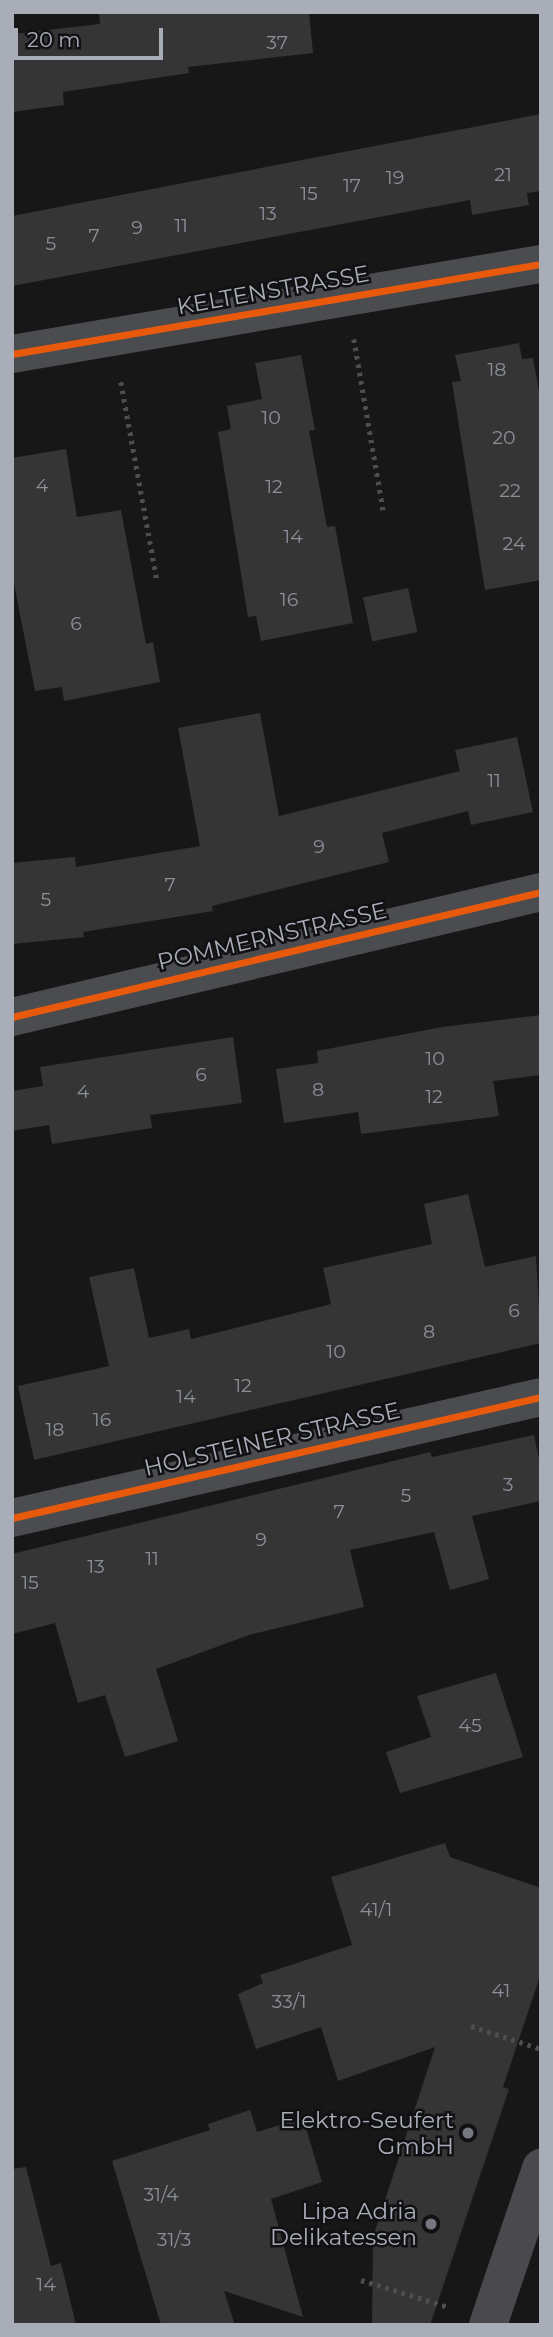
<!DOCTYPE html>
<style>
body{margin:0}
#map{position:relative;width:553px;height:2337px;overflow:hidden;background:#171717;font-family:Montserrat,sans-serif}
div>[style]{position:absolute}
.building>*{inset:0;background:#353536;transform-origin:0 0}
.path>*{height:4.5px;margin-top:-2.25px;transform-origin:0;background:repeating-linear-gradient(90deg,#4d4e52 0 3.5px,transparent 0 8.5px)}
.minor>*{height:38px;margin:-19px;padding:0 19px;transform-origin:19px;border-radius:19px;background:#4b4c50}
.secondary>*{height:38px;margin:-19px;padding:0 19px;transform-origin:19px;border-radius:19px;background:#4a4a4e}
.cycleway>*{height:7px;margin:-3.5px;padding:0 3.5px;transform-origin:3.5px;border-radius:3.5px;background:#e8590c}
.dots>*{width:19px;height:19px;translate:-50% -50%;box-sizing:border-box;border:4px solid #111113;border-radius:50%}
span{translate:-50% -50%;white-space:nowrap;text-align:center;line-height:1.15;-webkit-text-stroke:5px #111113;paint-order:stroke}
.number-label{font-size:19px;color:#8b8f98}
.number-label span{-webkit-text-stroke-width:0}
.street-label{font-size:23px;color:#a8adb8}
.poi-label{font-size:23px;color:#a8adb8}
.right{translate:-100% -50%;text-align:right}
.frame{position:absolute;inset:0;border:14px solid #a8adb8;pointer-events:none}
.scale{position:absolute;left:14px;top:28px;width:149px;height:32px;box-sizing:border-box;border:4px solid #a8adb8;border-top:0;padding-left:9px;font-size:21px;line-height:24px;white-space:nowrap;color:#a8adb8;-webkit-text-stroke:5px #111113;paint-order:stroke}
</style>
<div id="map">
<div class="building">
<div style="clip-path:polygon(99px 12px,309px 12px,313px 53px,188px 67px,189px 73px,63px 92px,64px 105px,12px 112px,12px 34px,100px 24px)"></div>
<div style="clip-path:polygon(541px 114px,541px 191px,527px 193px,529px 205px,472px 215px,470px 200px,12px 286px,12px 216px)"></div>
<div style="clip-path:polygon(519px 343px,522px 359px,533px 358px,541px 403px,541px 580px,485px 590px,452px 382px,461px 381px,455px 355px)"></div>
<div style="clip-path:polygon(301px 355px,315px 430px,309px 431px,327px 527px,335px 526px,353px 623px,261px 641px,256px 616px,248px 617px,218px 432px,231px 429px,227px 406px,262px 399px,255px 363px)"></div>
<div style="clip-path:polygon(66px 449px,77px 517px,121px 510px,146px 644px,153px 642px,160px 682px,64px 701px,62px 687px,35px 691px,12px 574px,12px 458px)"></div>
<div style="left:408px;top:588px;width:45px;height:46px;rotate:78deg"></div>
<div style="clip-path:polygon(260px 713px,279px 816px,460px 771px,455px 750px,517px 737px,533px 812px,471px 825px,468px 811px,382px 833px,389px 862px,212px 906px,213px 911px,83px 932px,84px 937px,12px 944px,12px 863px,75px 857px,76px 867px,200px 846px,178px 728px)"></div>
<div style="clip-path:polygon(541px 1015px,541px 1075px,493px 1081px,499px 1116px,361px 1134px,358px 1112px,284px 1123px,276px 1069px,318px 1063px,317px 1051px,442px 1027px)"></div>
<div style="clip-path:polygon(233px 1037px,242px 1103px,150px 1115px,152px 1128px,52px 1144px,49px 1125px,12px 1131px,12px 1091px,43px 1086px,40px 1067px)"></div>
<div style="clip-path:polygon(468px 1194px,485px 1267px,536px 1256px,541px 1343px,34px 1460px,18px 1386px,109px 1366px,89px 1277px,134px 1268px,149px 1338px,189px 1329px,191px 1339px,331px 1304px,323px 1268px,432px 1244px,424px 1204px)"></div>
<div style="clip-path:polygon(534px 1435px,541px 1469px,541px 1501px,472px 1516px,489px 1579px,450px 1590px,434px 1532px,350px 1550px,364px 1607px,249px 1635px,156px 1669px,178px 1741px,125px 1757px,105px 1695px,78px 1703px,55px 1623px,12px 1634px,12px 1554px,430px 1452px,432px 1457px)"></div>
<div style="clip-path:polygon(496px 1673px,523px 1757px,400px 1793px,386px 1752px,431px 1737px,417px 1696px)"></div>
<div style="clip-path:polygon(445px 1843px,450px 1857px,541px 1888px,541px 1973px,503px 2087px,509px 2089px,430px 2325px,372px 2325px,373px 2237px,435px 2047px,338px 2081px,321px 2027px,256px 2049px,238px 1994px,263px 1983px,260px 1975px,352px 1945px,331px 1877px)"></div>
<div style="clip-path:polygon(250px 2110px,257px 2132px,303px 2118px,322px 2182px,271px 2199px,303px 2317px,224px 2291px,235px 2325px,161px 2325px,112px 2161px,210px 2130px,208px 2124px)"></div>
<div style="clip-path:polygon(26px 2167px,51px 2266px,61px 2263px,76px 2325px,12px 2325px,12px 2169px)"></div>
</div>
<div class="path">
<div style="left:354px;top:339px;width:178px;rotate:80.3deg"></div>
<div style="left:121px;top:382px;width:201px;rotate:79.7deg"></div>
<div style="left:471px;top:2026px;width:74px;rotate:18.2deg"></div>
<div style="left:361px;top:2280px;width:92px;rotate:17.1deg"></div>
</div>
<div class="minor">
<div style="left:12px;top:354px;width:537px;rotate:-9.66deg"></div>
<div style="left:12px;top:1017px;width:544px;rotate:-13.29deg"></div>
<div style="left:12px;top:1518px;width:543px;rotate:-12.88deg"></div>
</div>
<div class="secondary">
<div style="left:488px;top:2325px;width:166px;rotate:-71.3deg"></div>
</div>
<div class="cycleway">
<div style="left:12px;top:354px;width:537px;rotate:-9.66deg"></div>
<div style="left:12px;top:1017px;width:544px;rotate:-13.29deg"></div>
<div style="left:12px;top:1518px;width:543px;rotate:-12.88deg"></div>
</div>
<div class="dots">
<div style="left:468px;top:2133px;background:#757880"></div>
<div style="left:431px;top:2224px;background:#757880"></div>
</div>
<div class="number-label">
<span style="left:277px;top:43px">37</span>
<span style="left:503px;top:175px">21</span>
<span style="left:395px;top:178px">19</span>
<span style="left:352px;top:186px">17</span>
<span style="left:309px;top:194px">15</span>
<span style="left:268px;top:214px">13</span>
<span style="left:181px;top:226px">11</span>
<span style="left:137px;top:228px">9</span>
<span style="left:94px;top:236px">7</span>
<span style="left:51px;top:244px">5</span>
<span style="left:497px;top:370px">18</span>
<span style="left:271px;top:418px">10</span>
<span style="left:504px;top:438px">20</span>
<span style="left:42px;top:486px">4</span>
<span style="left:274px;top:487px">12</span>
<span style="left:510px;top:491px">22</span>
<span style="left:293px;top:537px">14</span>
<span style="left:514px;top:544px">24</span>
<span style="left:289px;top:600px">16</span>
<span style="left:76px;top:624px">6</span>
<span style="left:494px;top:781px">11</span>
<span style="left:319px;top:847px">9</span>
<span style="left:170px;top:885px">7</span>
<span style="left:46px;top:900px">5</span>
<span style="left:435px;top:1059px">10</span>
<span style="left:201px;top:1075px">6</span>
<span style="left:318px;top:1090px">8</span>
<span style="left:83px;top:1092px">4</span>
<span style="left:434px;top:1097px">12</span>
<span style="left:514px;top:1311px">6</span>
<span style="left:429px;top:1332px">8</span>
<span style="left:336px;top:1352px">10</span>
<span style="left:243px;top:1386px">12</span>
<span style="left:186px;top:1397px">14</span>
<span style="left:102px;top:1420px">16</span>
<span style="left:55px;top:1430px">18</span>
<span style="left:508px;top:1485px">3</span>
<span style="left:406px;top:1496px">5</span>
<span style="left:339px;top:1512px">7</span>
<span style="left:261px;top:1540px">9</span>
<span style="left:152px;top:1559px">11</span>
<span style="left:96px;top:1567px">13</span>
<span style="left:30px;top:1583px">15</span>
<span style="left:470px;top:1726px">45</span>
<span style="left:376px;top:1910px">41/1</span>
<span style="left:501px;top:1991px">41</span>
<span style="left:289px;top:2002px">33/1</span>
<span style="left:161px;top:2195px">31/4</span>
<span style="left:174px;top:2240px">31/3</span>
<span style="left:46px;top:2285px">14</span>
</div>
<div class="street-label">
<span style="left:273px;top:290px;rotate:-10deg">KELTENSTRASSE</span>
<span style="left:272px;top:936px;rotate:-13deg">POMMERNSTRASSE</span>
<span style="left:272px;top:1439px;rotate:-13deg">HOLSTEINER STRASSE</span>
</div>
<div class="poi-label">
<span class="right" style="left:454px;top:2133px">Elektro-Seufert<br>GmbH</span>
<span class="right" style="left:417px;top:2224px">Lipa Adria<br>Delikatessen</span>
</div>
<div class="frame"></div>
<div class="scale">20 m</div>
</div>
